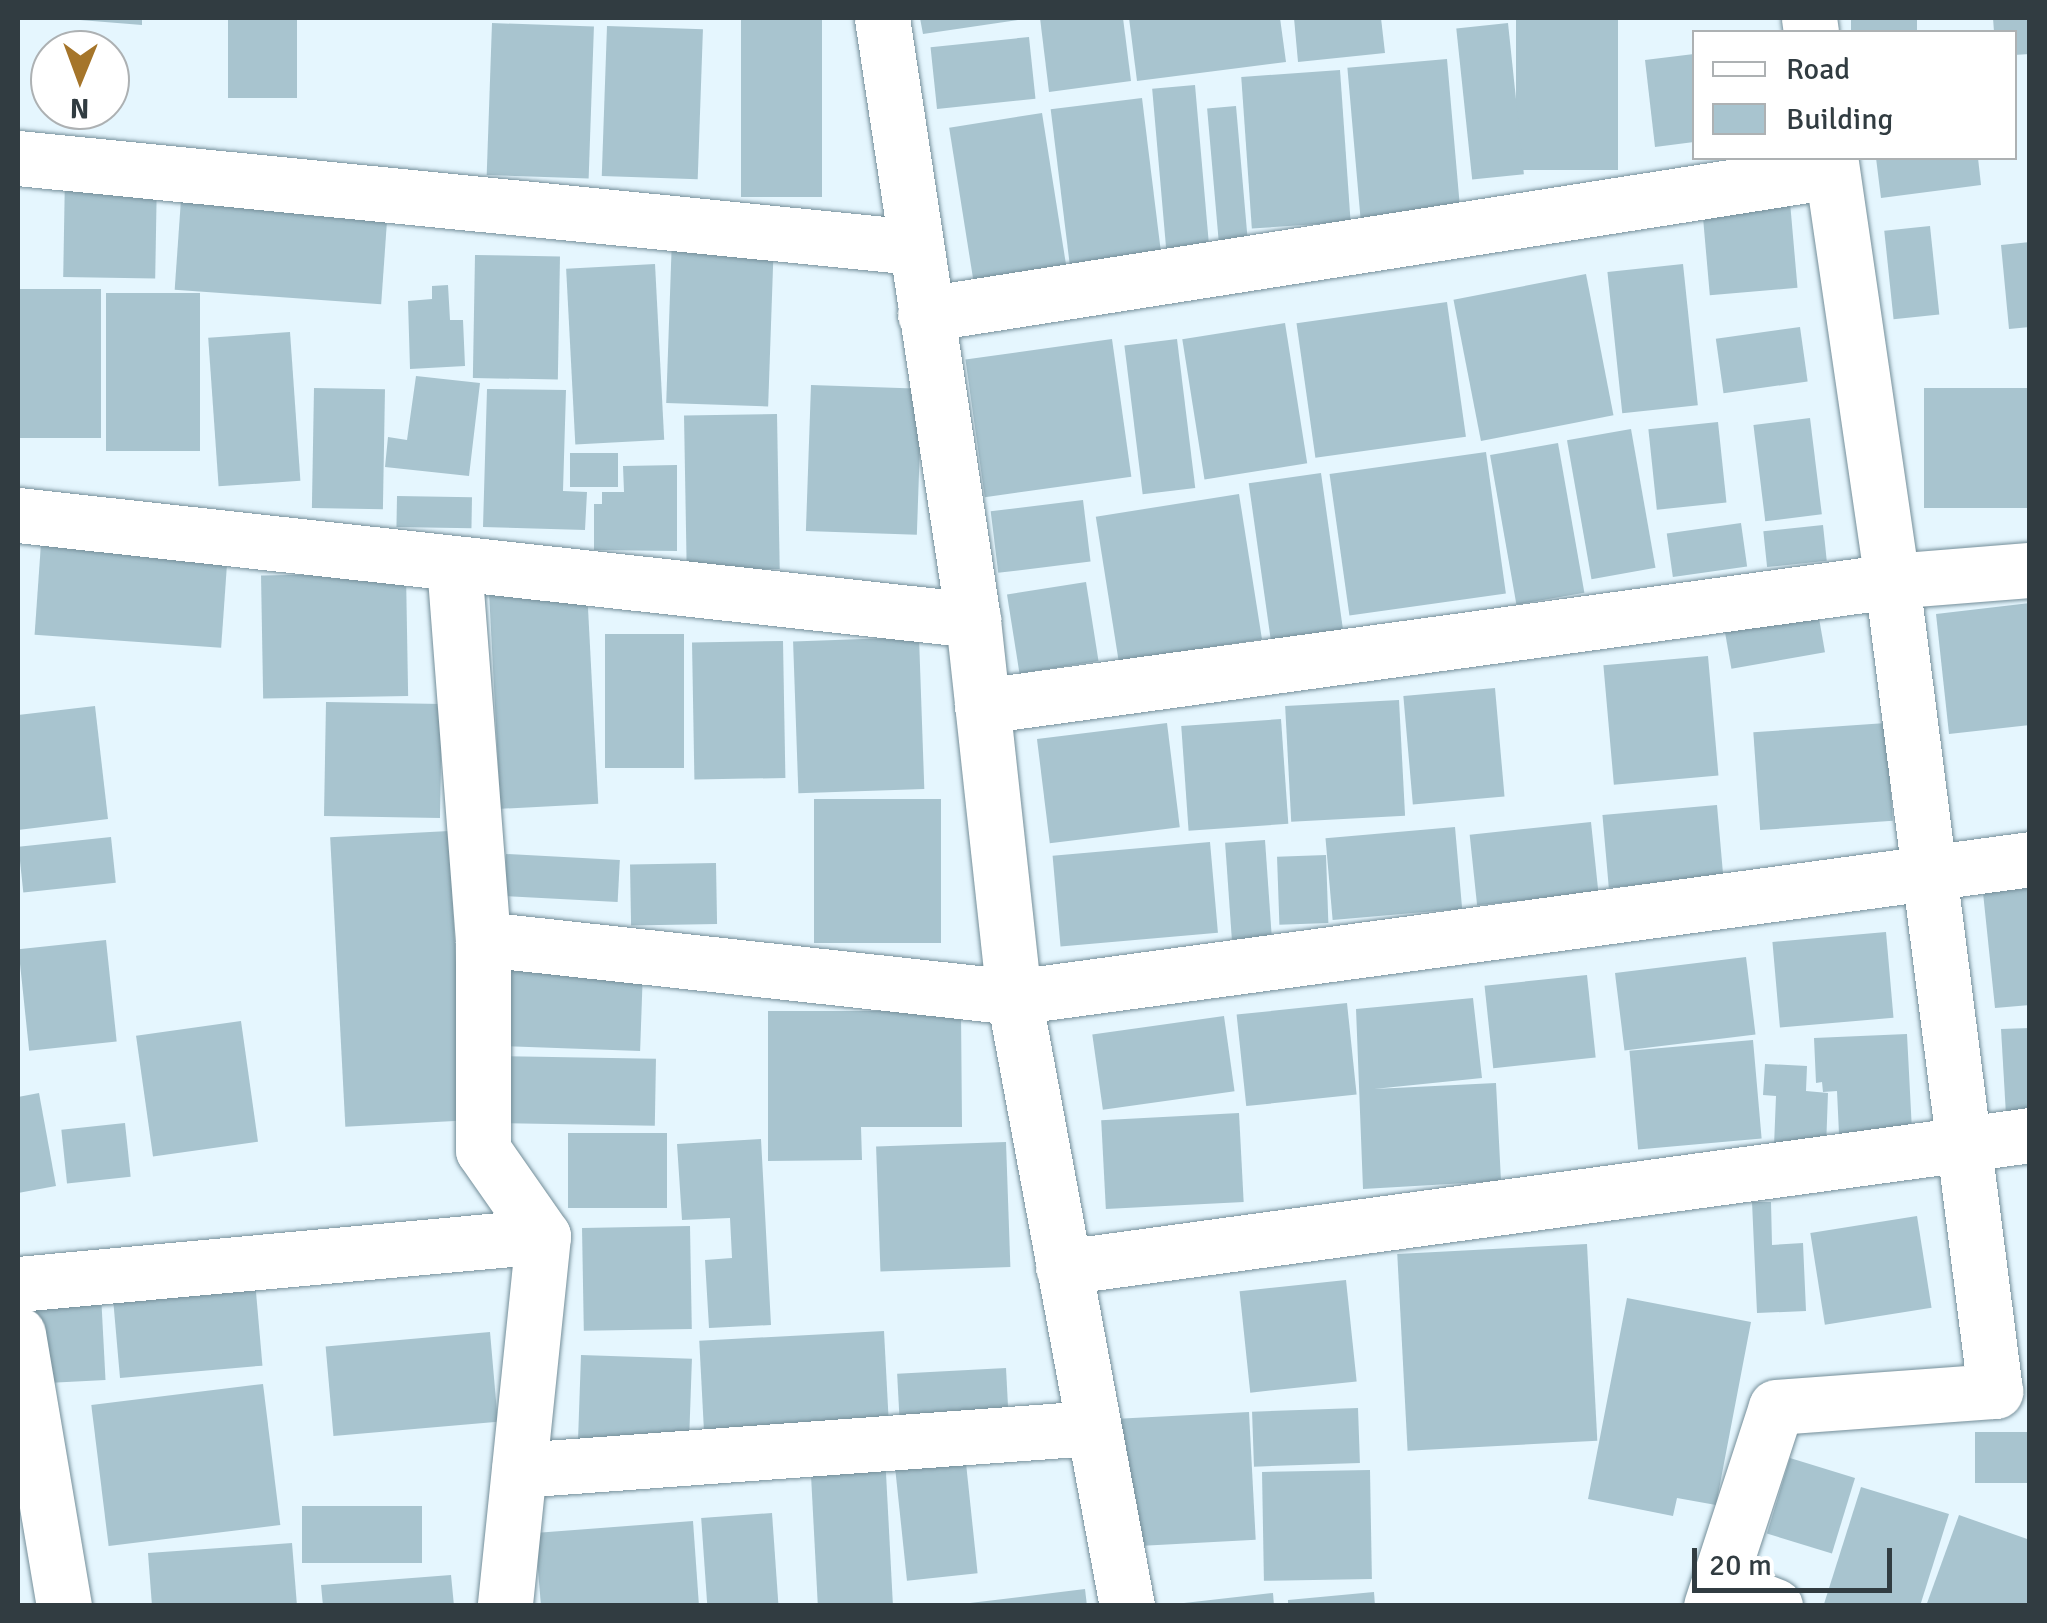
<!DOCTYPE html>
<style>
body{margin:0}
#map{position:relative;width:2047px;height:1623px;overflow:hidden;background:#e5f6fe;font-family:Signika,sans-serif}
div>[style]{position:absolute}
.building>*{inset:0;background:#a8c4cf;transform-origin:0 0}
.roads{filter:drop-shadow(0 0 2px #748e99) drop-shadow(0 0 2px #748e99)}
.street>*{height:55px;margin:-27.5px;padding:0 27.5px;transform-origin:27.5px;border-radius:27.5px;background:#fff}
span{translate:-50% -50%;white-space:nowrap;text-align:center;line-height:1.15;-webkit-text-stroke:9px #fff;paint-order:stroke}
.frame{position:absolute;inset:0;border:20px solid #313c41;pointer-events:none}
.legend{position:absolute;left:1692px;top:30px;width:325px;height:130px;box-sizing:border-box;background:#fff;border:2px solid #adb1b3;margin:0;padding:12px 18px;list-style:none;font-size:30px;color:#313c41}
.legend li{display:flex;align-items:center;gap:20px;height:50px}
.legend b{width:50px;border:2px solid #adb1b3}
.north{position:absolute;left:30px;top:30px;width:100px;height:100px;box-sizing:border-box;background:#fff;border:2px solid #adb1b3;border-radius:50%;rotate:181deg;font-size:28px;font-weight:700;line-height:40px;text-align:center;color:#313c41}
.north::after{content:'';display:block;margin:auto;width:35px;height:45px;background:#a5752a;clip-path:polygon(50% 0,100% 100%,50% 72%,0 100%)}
.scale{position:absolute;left:1692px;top:1548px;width:200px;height:45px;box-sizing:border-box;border:5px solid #313c41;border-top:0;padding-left:12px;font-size:30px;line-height:35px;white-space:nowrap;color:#313c41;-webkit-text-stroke:8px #fff;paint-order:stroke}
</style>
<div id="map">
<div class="building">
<div style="clip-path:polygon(81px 18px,142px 18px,142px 25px,80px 20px)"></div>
<div style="left:228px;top:18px;width:69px;height:80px"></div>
<div style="left:741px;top:18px;width:81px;height:179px"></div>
<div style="clip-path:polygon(920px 18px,1018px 18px,1018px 20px,923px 34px)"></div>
<div style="clip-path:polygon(1040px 18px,1123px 18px,1131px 81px,1049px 92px)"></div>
<div style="clip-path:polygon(1129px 18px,1280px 18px,1286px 62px,1137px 81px)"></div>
<div style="clip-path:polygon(1294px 18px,1381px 18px,1385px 53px,1298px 62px)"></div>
<div style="left:1516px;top:18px;width:102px;height:152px"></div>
<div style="left:1851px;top:18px;width:66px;height:14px"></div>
<div style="clip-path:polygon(1993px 18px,2030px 20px,2030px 54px,2014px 55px,2014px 32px,1994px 32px)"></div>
<div style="left:492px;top:23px;width:102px;height:152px;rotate:2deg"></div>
<div style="left:1508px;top:23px;width:152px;height:52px;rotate:84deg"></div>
<div style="left:607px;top:26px;width:96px;height:150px;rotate:2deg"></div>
<div style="left:1029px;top:37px;width:62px;height:99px;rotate:84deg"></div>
<div style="clip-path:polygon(1694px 54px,1694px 142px,1655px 147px,1645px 60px)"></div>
<div style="left:1447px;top:59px;width:152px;height:100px;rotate:85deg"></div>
<div style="left:1340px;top:70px;width:152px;height:99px;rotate:86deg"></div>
<div style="left:1195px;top:85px;width:166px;height:43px;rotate:85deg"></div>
<div style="left:1142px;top:98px;width:162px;height:92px;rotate:83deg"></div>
<div style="left:1236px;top:106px;width:137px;height:29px;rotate:85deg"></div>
<div style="left:1042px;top:113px;width:154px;height:94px;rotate:81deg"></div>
<div style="clip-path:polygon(1876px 158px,1978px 158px,1981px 185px,1881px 198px)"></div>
<div style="left:65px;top:174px;width:92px;height:103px;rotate:1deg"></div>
<div style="left:182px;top:185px;width:207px;height:105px;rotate:4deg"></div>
<div style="left:1790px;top:202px;width:86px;height:88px;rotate:85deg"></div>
<div style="left:1930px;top:226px;width:89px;height:46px;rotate:84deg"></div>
<div style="left:672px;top:237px;width:102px;height:166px;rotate:2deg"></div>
<div style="clip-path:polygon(2030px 242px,2030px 327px,2009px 329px,2001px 245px)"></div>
<div style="left:475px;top:255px;width:85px;height:123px;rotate:1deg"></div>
<div style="left:655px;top:264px;width:176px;height:89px;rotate:87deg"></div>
<div style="left:1683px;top:264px;width:142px;height:76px;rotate:84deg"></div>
<div style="left:1586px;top:274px;width:144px;height:135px;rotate:79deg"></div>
<div style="clip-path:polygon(448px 285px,450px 320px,463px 320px,465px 366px,410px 369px,408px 301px,432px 299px,432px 286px)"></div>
<div style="left:18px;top:289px;width:83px;height:149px"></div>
<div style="left:106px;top:293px;width:94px;height:158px"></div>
<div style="left:1447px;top:302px;width:136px;height:152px;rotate:82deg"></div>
<div style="left:1285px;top:323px;width:142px;height:104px;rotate:81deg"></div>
<div style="left:1800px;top:327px;width:55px;height:85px;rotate:82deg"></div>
<div style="left:290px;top:332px;width:149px;height:82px;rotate:86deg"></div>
<div style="left:1112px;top:339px;width:139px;height:148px;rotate:82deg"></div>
<div style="left:1177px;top:339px;width:150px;height:53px;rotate:83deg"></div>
<div style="clip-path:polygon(416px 376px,480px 383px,469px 476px,385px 467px,388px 437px,407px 440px)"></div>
<div style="left:811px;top:385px;width:111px;height:146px;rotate:2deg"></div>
<div style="left:314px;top:388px;width:71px;height:120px;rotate:1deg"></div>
<div style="left:2029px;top:388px;width:120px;height:105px;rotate:90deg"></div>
<div style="clip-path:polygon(487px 389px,566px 390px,563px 491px,587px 492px,585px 530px,483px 527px)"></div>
<div style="left:777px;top:414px;width:155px;height:93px;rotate:89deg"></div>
<div style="left:1810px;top:418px;width:97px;height:57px;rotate:83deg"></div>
<div style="left:1718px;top:422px;width:81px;height:70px;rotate:84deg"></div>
<div style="left:1631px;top:429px;width:141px;height:65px;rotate:80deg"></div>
<div style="left:1558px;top:443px;width:152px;height:69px;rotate:80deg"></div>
<div style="left:1486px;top:452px;width:143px;height:158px;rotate:82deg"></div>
<div style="left:570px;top:453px;width:48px;height:34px"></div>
<div style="clip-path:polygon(677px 465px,677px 551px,594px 550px,594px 504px,602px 504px,602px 492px,624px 492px,623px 466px)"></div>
<div style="left:1321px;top:473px;width:158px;height:73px;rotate:82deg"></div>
<div style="left:1239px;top:494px;width:147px;height:145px;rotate:81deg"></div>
<div style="left:397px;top:496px;width:75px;height:31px;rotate:1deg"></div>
<div style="left:1083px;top:500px;width:62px;height:93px;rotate:83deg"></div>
<div style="left:1741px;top:523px;width:44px;height:75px;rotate:82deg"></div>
<div style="left:1823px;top:525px;width:36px;height:60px;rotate:84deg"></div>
<div style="left:42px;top:529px;width:187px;height:106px;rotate:4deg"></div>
<div style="left:406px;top:573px;width:123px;height:145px;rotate:89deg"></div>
<div style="left:1086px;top:582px;width:80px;height:80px;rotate:81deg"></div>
<div style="left:587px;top:589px;width:215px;height:98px;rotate:87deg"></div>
<div style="clip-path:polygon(2030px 603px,2030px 725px,1949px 734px,1936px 614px)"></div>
<div style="left:1817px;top:607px;width:46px;height:95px;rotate:80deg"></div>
<div style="left:605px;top:634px;width:79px;height:134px"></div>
<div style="left:919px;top:637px;width:152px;height:126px;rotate:88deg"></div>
<div style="left:783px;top:641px;width:137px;height:91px;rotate:89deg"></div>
<div style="left:1708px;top:656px;width:120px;height:105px;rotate:85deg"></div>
<div style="left:1495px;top:688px;width:109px;height:92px;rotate:85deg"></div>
<div style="left:1399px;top:700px;width:116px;height:114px;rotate:87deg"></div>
<div style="left:326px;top:702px;width:116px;height:114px;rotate:1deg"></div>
<div style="clip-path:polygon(95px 706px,108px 819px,18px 830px,18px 715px)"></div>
<div style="left:1281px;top:719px;width:105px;height:100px;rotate:86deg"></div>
<div style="left:1167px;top:723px;width:105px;height:131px;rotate:83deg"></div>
<div style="left:1886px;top:723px;width:98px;height:133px;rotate:86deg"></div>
<div style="left:814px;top:799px;width:127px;height:144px"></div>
<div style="left:1717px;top:805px;width:73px;height:115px;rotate:85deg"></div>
<div style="left:1591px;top:822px;width:71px;height:122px;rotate:84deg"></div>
<div style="left:1455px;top:827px;width:82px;height:130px;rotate:85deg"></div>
<div style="left:449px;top:831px;width:290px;height:119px;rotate:87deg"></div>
<div style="left:111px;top:837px;width:46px;height:93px;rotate:84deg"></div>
<div style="left:1265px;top:840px;width:97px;height:40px;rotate:86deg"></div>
<div style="left:1210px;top:842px;width:91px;height:158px;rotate:85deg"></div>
<div style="left:506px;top:854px;width:114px;height:42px;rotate:3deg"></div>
<div style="left:1326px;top:855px;width:68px;height:49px;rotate:88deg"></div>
<div style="left:716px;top:863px;width:61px;height:86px;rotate:89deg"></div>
<div style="clip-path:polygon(2030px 878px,2030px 1005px,1995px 1008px,1982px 883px)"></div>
<div style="left:1886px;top:932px;width:86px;height:114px;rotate:85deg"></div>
<div style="left:106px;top:940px;width:102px;height:88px;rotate:84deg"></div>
<div style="left:1746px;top:957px;width:78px;height:132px;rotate:83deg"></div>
<div style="left:500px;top:966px;width:143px;height:80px;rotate:2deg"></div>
<div style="left:1587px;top:975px;width:83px;height:103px;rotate:84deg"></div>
<div style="clip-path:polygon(1473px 998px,1482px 1078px,1374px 1089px,1496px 1083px,1501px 1181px,1363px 1189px,1356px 1009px)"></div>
<div style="left:1347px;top:1003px;width:92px;height:111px;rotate:84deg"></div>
<div style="clip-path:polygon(768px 1011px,961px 1011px,962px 1127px,861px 1127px,862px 1160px,768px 1161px)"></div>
<div style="left:1224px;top:1016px;width:76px;height:133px;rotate:82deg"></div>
<div style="left:241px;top:1021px;width:122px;height:106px;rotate:82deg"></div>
<div style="clip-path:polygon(2030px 1028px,2030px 1113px,2006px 1115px,2001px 1029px)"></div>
<div style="clip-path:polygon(1907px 1034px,1912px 1131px,1839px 1134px,1837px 1091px,1823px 1092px,1822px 1082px,1816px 1083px,1814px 1038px)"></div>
<div style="left:1753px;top:1040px;width:99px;height:124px;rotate:85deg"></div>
<div style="left:499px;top:1056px;width:157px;height:67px;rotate:1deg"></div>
<div style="clip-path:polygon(1765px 1064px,1807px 1066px,1806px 1091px,1828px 1093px,1826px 1148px,1774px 1146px,1776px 1096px,1763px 1095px)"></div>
<div style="clip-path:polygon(39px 1093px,56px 1186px,18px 1193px,18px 1097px)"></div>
<div style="left:1239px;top:1113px;width:89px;height:138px;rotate:87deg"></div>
<div style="left:125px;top:1123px;width:54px;height:64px;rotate:84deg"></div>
<div style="left:568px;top:1133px;width:99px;height:75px"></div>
<div style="clip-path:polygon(761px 1139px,771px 1325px,709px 1328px,705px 1260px,732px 1258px,730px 1218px,682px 1220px,677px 1144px)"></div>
<div style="left:1006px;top:1142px;width:125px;height:130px;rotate:88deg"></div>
<div style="clip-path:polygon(1752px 1202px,1771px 1202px,1772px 1245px,1803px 1243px,1806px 1311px,1757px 1313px)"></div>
<div style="left:1917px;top:1216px;width:93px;height:108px;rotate:81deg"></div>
<div style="left:690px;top:1226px;width:103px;height:108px;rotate:89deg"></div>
<div style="left:1587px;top:1244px;width:197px;height:190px;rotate:87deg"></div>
<div style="left:254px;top:1269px;width:97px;height:143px;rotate:85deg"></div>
<div style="left:1346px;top:1280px;width:102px;height:107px;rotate:84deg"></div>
<div style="left:101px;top:1294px;width:86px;height:73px;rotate:87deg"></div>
<div style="clip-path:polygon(1627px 1298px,1751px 1322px,1716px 1505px,1677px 1498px,1673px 1516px,1588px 1499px)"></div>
<div style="left:884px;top:1331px;width:102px;height:185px;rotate:87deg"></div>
<div style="left:490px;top:1332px;width:90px;height:165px;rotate:85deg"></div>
<div style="left:581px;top:1355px;width:111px;height:86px;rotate:2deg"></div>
<div style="left:1006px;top:1368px;width:55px;height:109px;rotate:87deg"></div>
<div style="left:263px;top:1384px;width:142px;height:173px;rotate:83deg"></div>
<div style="left:1358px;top:1408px;width:55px;height:106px;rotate:88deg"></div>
<div style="left:1249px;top:1412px;width:128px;height:131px;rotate:87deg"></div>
<div style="left:1975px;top:1432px;width:55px;height:51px"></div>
<div style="left:964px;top:1444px;width:130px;height:71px;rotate:84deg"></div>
<div style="left:885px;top:1454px;width:152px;height:75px;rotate:87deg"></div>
<div style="left:1790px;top:1458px;width:68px;height:79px;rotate:17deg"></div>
<div style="left:1370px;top:1470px;width:109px;height:108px;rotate:89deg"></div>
<div style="clip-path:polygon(1861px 1487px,1949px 1514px,1920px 1606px,1824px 1604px)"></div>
<div style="left:302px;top:1506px;width:120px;height:57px"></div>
<div style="left:772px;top:1513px;width:93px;height:71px;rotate:86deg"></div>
<div style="clip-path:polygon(1959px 1515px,2030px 1540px,2030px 1606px,1926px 1606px)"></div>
<div style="clip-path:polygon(693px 1521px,699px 1606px,541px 1606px,535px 1533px)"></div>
<div style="clip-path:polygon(292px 1543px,297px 1606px,152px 1606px,148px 1553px)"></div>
<div style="clip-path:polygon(451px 1575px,454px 1606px,323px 1606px,321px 1585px)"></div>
<div style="clip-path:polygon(1085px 1589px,1087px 1606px,970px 1606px,970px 1603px)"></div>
<div style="clip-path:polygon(1374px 1592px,1375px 1606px,1288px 1606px,1288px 1600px)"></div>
<div style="clip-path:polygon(1273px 1593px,1274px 1606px,1184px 1606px,1184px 1603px)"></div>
</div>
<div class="roads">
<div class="street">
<div style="left:882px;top:18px;width:609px;rotate:81.4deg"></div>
<div style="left:973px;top:620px;width:379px;rotate:83.8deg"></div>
<div style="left:1014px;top:997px;width:619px;rotate:79.49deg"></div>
<div style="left:1809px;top:18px;width:14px;rotate:82deg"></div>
<div style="left:18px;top:158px;width:901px;rotate:5.67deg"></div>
<div style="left:925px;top:314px;width:918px;rotate:-8.96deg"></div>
<div style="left:18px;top:515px;width:961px;rotate:6.27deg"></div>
<div style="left:454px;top:564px;width:376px;rotate:85.6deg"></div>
<div style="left:483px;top:939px;width:211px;rotate:90deg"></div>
<div style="left:483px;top:1150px;width:105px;rotate:55.1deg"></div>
<div style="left:543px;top:1236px;width:372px;rotate:95.9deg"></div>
<div style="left:982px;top:706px;width:919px;rotate:-7.82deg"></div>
<div style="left:1892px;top:581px;width:138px;rotate:-4.6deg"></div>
<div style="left:483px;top:939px;width:534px;rotate:6.23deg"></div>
<div style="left:1014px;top:997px;width:1025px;rotate:-7.73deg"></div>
<div style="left:1063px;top:1267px;width:976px;rotate:-7.77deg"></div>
<div style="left:18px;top:1284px;width:527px;rotate:-5.22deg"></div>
<div style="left:18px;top:1334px;width:276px;rotate:80.4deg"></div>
<div style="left:519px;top:1470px;width:574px;rotate:-4.2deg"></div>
<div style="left:1721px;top:1585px;width:58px;rotate:21.3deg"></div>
<div style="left:1711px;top:1606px;width:209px;rotate:-71.9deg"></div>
<div style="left:1776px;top:1407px;width:220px;rotate:-4.2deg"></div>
<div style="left:1995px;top:1391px;width:817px;rotate:-97.25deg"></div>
<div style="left:1892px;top:581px;width:428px;rotate:-98.3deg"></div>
</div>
</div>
<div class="frame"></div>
<ul class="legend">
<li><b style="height:12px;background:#fff"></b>Road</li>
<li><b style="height:28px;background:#a8c4cf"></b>Building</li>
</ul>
<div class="north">N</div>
<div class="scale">20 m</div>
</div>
